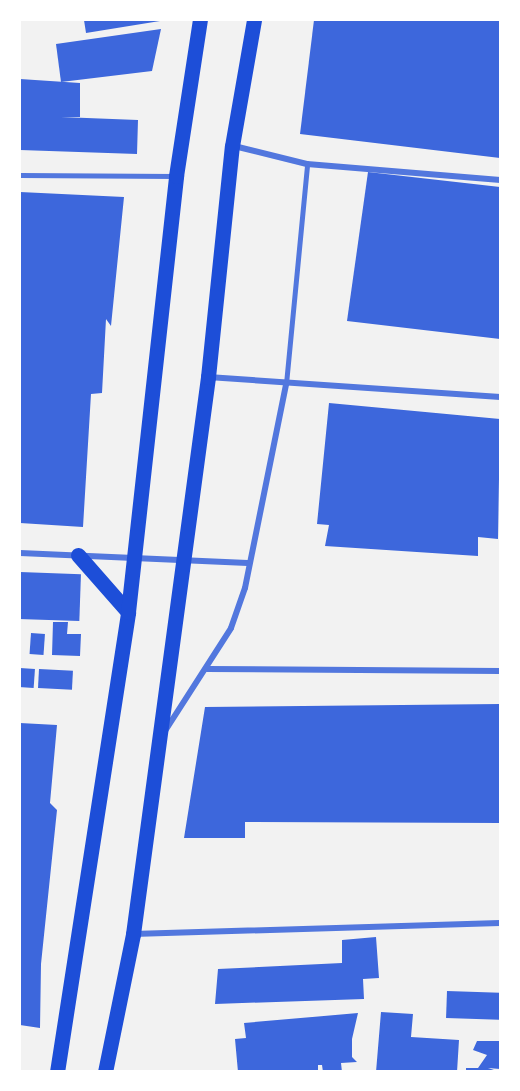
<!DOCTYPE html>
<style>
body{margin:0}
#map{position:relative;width:520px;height:1091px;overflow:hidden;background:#f2f2f2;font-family:"Fira Sans",sans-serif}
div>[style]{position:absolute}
.building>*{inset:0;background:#3d67dc;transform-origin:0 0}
.service>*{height:4.5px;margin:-2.25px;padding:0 2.25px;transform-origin:2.25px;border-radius:2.25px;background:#5277de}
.minor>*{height:6px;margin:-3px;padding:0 3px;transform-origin:3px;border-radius:3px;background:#5277de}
.primary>*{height:15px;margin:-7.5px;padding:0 7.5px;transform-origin:7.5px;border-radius:7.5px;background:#1d4ed8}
span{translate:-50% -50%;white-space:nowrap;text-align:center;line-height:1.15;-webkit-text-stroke:4.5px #fff;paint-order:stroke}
.frame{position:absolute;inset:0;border:21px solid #fff;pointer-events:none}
</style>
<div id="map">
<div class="building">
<div style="clip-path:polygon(84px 20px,160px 20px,160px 21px,86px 33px)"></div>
<div style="clip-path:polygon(314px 20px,500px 20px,500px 158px,300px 134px)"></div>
<div style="clip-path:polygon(161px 29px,152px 71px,61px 82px,56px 44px)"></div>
<div style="clip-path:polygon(20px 79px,80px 83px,80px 117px,61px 117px,138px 120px,137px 154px,20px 150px)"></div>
<div style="clip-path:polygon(368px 172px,500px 187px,500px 339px,347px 321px)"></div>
<div style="clip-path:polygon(20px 192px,124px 197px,111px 326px,106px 319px,102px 393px,91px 394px,83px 527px,20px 523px)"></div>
<div style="clip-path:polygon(329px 403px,500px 419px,498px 539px,478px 537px,478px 556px,325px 546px,329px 525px,317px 524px)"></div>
<div style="left:20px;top:572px;width:61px;height:47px;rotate:2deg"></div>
<div style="clip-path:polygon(53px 622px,68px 622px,67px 634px,81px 634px,80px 656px,52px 655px)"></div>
<div style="left:31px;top:633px;width:14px;height:21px;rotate:4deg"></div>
<div style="left:20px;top:668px;width:15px;height:19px;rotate:4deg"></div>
<div style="left:39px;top:669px;width:34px;height:19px;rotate:3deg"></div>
<div style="clip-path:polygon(500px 704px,500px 823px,245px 822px,245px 838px,184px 838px,205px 707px)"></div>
<div style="clip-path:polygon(20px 723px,57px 725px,50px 803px,57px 810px,41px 964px,40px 1028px,20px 1025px)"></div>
<div style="clip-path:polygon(376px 937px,379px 978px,363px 979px,364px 999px,215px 1004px,218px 969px,342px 963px,342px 940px)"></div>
<div style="left:447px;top:991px;width:53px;height:27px;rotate:2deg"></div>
<div style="clip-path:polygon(381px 1012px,413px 1014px,411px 1037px,459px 1040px,457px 1072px,376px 1072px)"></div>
<div style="clip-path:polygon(358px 1013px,352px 1039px,352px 1057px,357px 1062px,341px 1063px,342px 1072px,323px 1072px,322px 1065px,318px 1065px,318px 1072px,238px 1072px,235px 1039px,246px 1038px,244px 1023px)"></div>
<div style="clip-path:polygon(477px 1041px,500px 1041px,500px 1069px,488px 1068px,500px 1072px,466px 1072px,466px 1068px,478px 1068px,487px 1055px,473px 1050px)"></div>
</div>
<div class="service">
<div style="left:20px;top:175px;width:154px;rotate:0.4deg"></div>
<div style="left:286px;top:384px;width:221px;rotate:-84.5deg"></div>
</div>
<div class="minor">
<div style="left:234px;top:146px;width:75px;rotate:13.9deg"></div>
<div style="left:307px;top:164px;width:194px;rotate:4.7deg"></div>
<div style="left:208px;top:377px;width:293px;rotate:3.9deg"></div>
<div style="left:20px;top:553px;width:228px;rotate:2.5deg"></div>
<div style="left:207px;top:669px;width:293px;rotate:0.4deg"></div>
<div style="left:165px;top:731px;width:122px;rotate:-57.3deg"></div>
<div style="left:231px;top:628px;width:42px;rotate:-70.7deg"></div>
<div style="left:245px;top:588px;width:208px;rotate:-78.6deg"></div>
<div style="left:133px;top:934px;width:367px;rotate:-1.7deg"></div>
</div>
<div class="primary">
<div style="left:78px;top:555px;width:76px;rotate:48.7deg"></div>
<div style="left:57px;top:1072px;width:465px;rotate:-81.2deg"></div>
<div style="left:128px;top:612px;width:439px;rotate:-83.7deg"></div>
<div style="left:176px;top:176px;width:158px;rotate:-81.3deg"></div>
<div style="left:105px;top:1072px;width:141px;rotate:-78.5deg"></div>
<div style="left:133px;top:934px;width:562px;rotate:-82.33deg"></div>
<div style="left:208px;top:377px;width:232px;rotate:-84.1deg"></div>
<div style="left:232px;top:146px;width:128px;rotate:-80.1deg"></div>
</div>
<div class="frame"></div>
</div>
